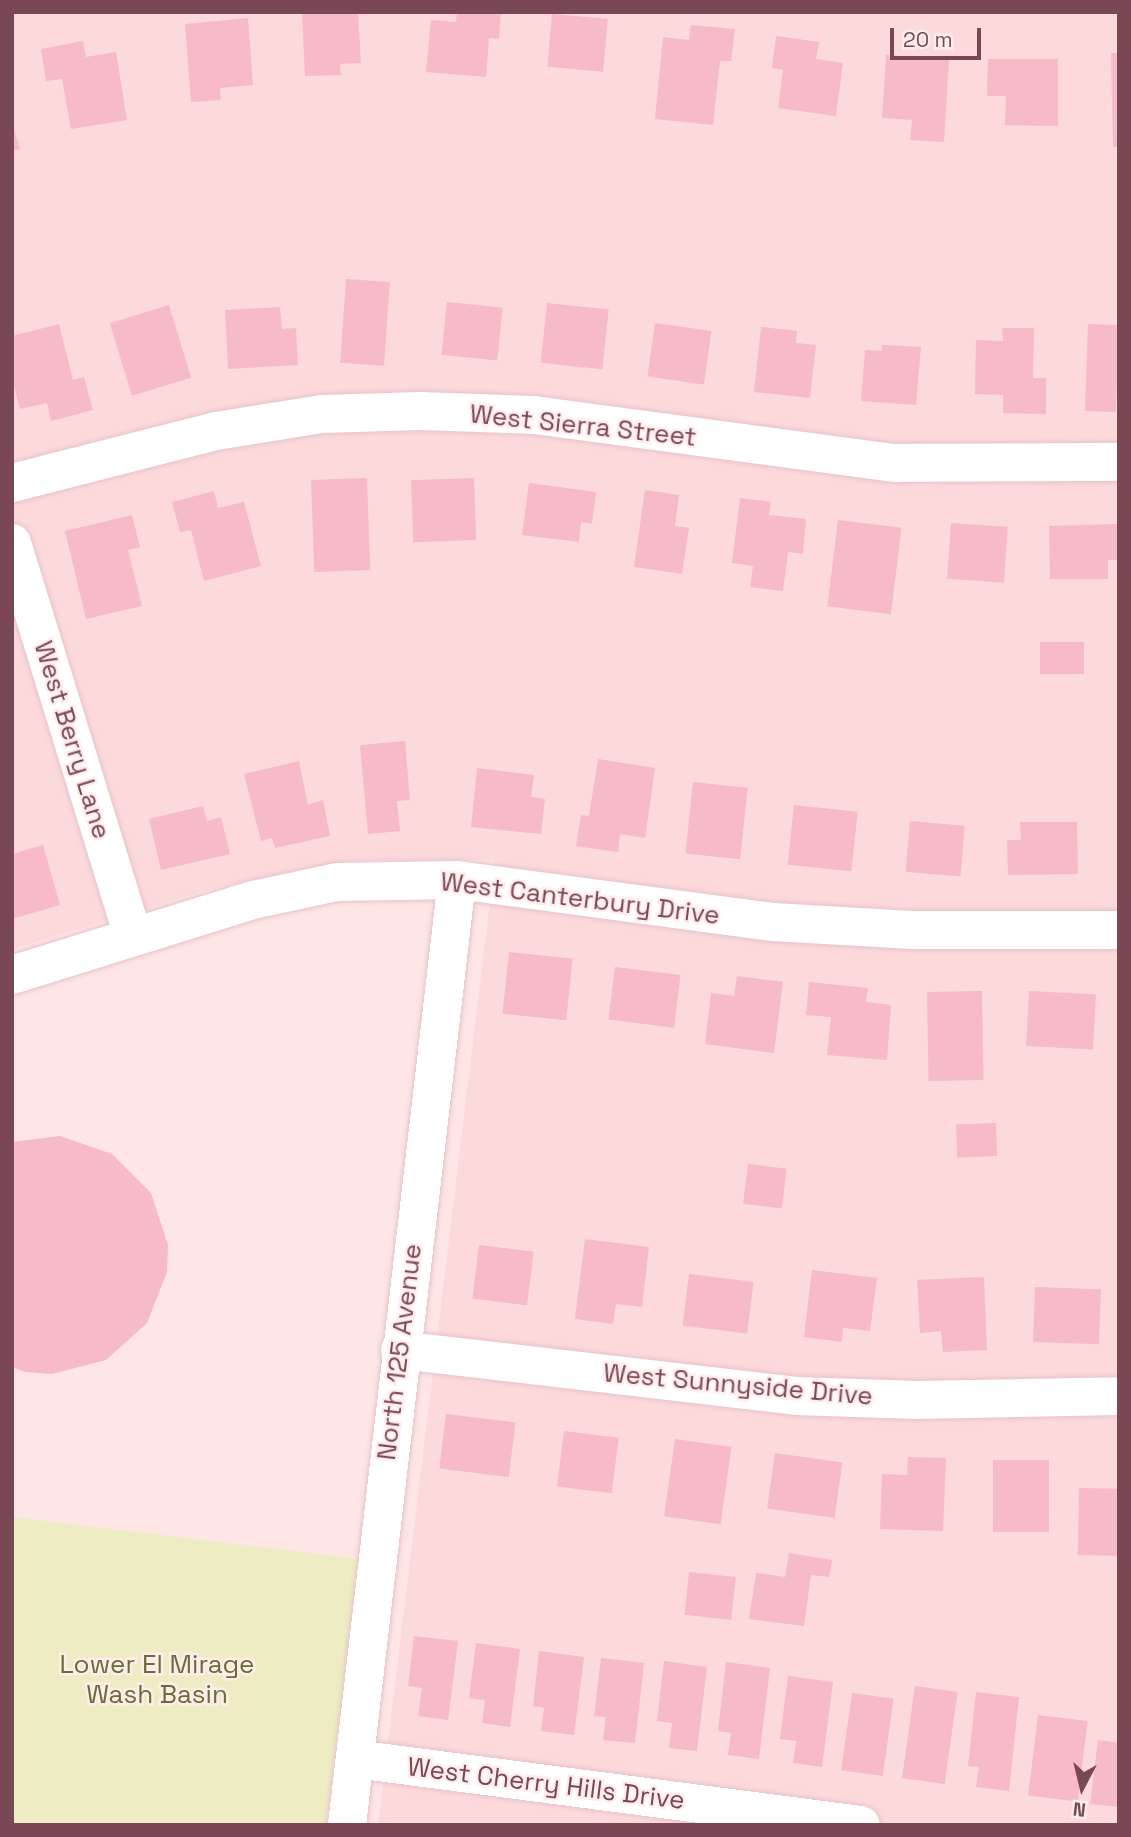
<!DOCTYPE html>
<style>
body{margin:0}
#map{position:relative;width:1131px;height:1837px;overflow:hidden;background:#fee5e6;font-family:"Space Grotesk",sans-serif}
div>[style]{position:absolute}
.residential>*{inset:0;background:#fcd9db}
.green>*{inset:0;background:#edecc2}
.building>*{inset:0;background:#f6bac8;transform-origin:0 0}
.roads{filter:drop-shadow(0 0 2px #e7c2c8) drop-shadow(0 0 2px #e7c2c8)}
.minor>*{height:38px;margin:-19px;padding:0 19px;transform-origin:19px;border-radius:19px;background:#fff}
span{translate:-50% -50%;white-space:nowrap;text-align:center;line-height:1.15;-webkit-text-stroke:5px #ffedee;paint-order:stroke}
.street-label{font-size:26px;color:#7a4755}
.park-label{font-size:26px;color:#6a6e36}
.frame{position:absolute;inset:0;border:14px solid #7a4755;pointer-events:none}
.north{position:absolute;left:1047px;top:1753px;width:70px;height:70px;-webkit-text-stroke:5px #ffedee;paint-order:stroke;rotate:187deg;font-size:19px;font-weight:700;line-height:28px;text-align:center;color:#7a4755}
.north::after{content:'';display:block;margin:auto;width:24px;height:32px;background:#7a4755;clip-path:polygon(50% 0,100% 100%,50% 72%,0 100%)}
.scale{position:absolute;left:890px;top:28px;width:91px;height:32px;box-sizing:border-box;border:4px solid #7a4755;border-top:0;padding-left:9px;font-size:21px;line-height:24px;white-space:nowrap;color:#7a4755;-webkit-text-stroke:5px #ffedee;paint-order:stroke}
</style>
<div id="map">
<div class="residential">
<div style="clip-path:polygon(12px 12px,1119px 12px,1119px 1825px,378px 1825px,495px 860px,347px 860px,207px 890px,12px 949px)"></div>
</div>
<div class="green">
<div style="clip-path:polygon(12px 1517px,359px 1559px,326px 1825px,12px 1825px)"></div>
</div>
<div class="building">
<div style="clip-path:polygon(327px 12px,358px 12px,361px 63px,340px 64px,341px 75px,305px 76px,302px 14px)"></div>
<div style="clip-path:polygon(457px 12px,501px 12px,499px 39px,489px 38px,486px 77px,426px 72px,431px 20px,456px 22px)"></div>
<div style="left:552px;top:14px;width:56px;height:53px;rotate:5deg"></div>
<div style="clip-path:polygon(248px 18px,253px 85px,220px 88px,221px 100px,191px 102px,185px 24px)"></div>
<div style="clip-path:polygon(691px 25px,735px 29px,731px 61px,720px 61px,713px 125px,655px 119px,663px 37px,689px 40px)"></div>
<div style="clip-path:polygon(776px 36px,819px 42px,816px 59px,843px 63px,836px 116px,778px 108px,783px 70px,772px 68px)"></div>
<div style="clip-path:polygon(83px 41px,86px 57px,116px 52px,127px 120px,71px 129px,62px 79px,46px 81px,41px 49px)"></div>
<div style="clip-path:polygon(1111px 53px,1119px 53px,1119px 147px,1113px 147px)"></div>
<div style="clip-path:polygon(886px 55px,949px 59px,944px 142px,910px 140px,912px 120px,882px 118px)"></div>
<div style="clip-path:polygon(988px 59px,1058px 59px,1058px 126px,1005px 125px,1006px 96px,987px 96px)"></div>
<div style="clip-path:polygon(12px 123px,20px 149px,12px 151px)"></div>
<div style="left:346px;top:279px;width:44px;height:84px;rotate:4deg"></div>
<div style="left:447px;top:302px;width:56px;height:53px;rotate:6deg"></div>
<div style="left:547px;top:303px;width:62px;height:60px;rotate:6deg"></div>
<div style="left:169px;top:305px;width:76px;height:62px;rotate:73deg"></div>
<div style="clip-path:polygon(280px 307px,282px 329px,296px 328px,298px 365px,228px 369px,225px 310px)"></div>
<div style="left:655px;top:323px;width:57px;height:54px;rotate:8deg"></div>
<div style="clip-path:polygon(59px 324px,73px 380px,84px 377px,93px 410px,51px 421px,47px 403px,20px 409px,12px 378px,12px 336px)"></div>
<div style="left:1088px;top:324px;width:31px;height:87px;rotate:2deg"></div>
<div style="clip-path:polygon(761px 327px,797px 331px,796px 343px,816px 345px,810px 398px,754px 392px)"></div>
<div style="clip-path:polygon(1002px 328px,1034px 328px,1033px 378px,1046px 378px,1046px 414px,1003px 413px,1003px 395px,975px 394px,976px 340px,1003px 341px)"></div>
<div style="clip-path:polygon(882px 345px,921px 347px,916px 405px,861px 401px,865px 350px,882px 351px)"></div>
<div style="left:367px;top:478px;width:92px;height:56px;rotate:88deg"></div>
<div style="left:474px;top:478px;width:62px;height:63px;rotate:88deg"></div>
<div style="clip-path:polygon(529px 483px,596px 492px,592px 524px,581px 522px,579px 542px,522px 535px)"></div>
<div style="clip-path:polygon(645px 490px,679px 495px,675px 526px,689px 528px,682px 574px,634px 567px)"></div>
<div style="clip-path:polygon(214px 491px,218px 508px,244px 502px,261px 566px,204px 581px,191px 530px,180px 532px,172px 502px)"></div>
<div style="clip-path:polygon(740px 498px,771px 502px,769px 515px,806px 519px,803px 554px,788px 552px,783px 591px,750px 587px,753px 566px,732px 563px)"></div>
<div style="clip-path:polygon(132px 515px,140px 547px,128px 550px,142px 606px,86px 619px,65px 531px)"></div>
<div style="left:838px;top:520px;width:64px;height:87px;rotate:7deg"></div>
<div style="left:951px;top:523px;width:57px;height:56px;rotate:4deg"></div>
<div style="clip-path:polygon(1119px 524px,1119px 560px,1108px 560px,1108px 579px,1050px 579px,1049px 526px)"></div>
<div style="left:1040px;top:642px;width:44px;height:32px"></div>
<div style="clip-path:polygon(405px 741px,410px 800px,397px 801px,400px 831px,368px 834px,360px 745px)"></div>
<div style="clip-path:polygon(598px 759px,655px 768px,645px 838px,620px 834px,618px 852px,576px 846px,581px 815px,589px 816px)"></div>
<div style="clip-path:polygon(299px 761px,308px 805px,323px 800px,330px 836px,275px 848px,272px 838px,261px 841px,244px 774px)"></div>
<div style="clip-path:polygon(477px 768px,534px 775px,531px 797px,545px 799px,541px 834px,471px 827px)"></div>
<div style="left:693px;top:782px;width:55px;height:72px;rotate:6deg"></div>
<div style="left:794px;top:805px;width:64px;height:60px;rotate:6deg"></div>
<div style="clip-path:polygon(203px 806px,207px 821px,221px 817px,230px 854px,161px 870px,149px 819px)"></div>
<div style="left:910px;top:821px;width:55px;height:51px;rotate:5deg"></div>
<div style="clip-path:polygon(1020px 822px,1077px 822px,1078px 874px,1008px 875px,1007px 840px,1021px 840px)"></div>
<div style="clip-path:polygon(43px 845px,60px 905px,12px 919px,12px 854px)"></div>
<div style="left:509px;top:952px;width:64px;height:62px;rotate:6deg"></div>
<div style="left:615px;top:967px;width:66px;height:53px;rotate:7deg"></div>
<div style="clip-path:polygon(737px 976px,783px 982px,774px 1053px,705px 1044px,711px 993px,734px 996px)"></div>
<div style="clip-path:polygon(809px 982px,868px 988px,866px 1002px,891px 1005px,887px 1060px,827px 1055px,831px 1017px,806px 1015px)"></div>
<div style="left:982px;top:991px;width:89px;height:55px;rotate:89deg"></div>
<div style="left:1029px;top:991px;width:67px;height:55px;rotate:3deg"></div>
<div style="left:996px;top:1123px;width:33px;height:40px;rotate:88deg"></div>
<div style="clip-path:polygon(60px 1136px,112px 1154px,151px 1193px,168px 1245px,167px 1272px,147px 1323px,106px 1360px,52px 1374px,25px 1372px,12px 1367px,12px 1142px)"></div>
<div style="left:748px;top:1164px;width:39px;height:40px;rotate:7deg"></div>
<div style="clip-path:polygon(585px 1239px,649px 1247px,642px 1307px,616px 1304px,613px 1324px,575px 1319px)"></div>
<div style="left:479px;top:1245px;width:55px;height:54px;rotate:7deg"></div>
<div style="clip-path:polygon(812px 1270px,877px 1278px,870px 1331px,843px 1328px,842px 1342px,804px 1337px)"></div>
<div style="left:689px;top:1274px;width:65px;height:52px;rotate:7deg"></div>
<div style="clip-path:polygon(984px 1277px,987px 1350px,943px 1352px,941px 1331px,920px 1333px,917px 1280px)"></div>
<div style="left:1035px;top:1287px;width:66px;height:55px;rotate:2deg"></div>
<div style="left:446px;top:1414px;width:70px;height:55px;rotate:7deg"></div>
<div style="left:564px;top:1431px;width:55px;height:56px;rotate:7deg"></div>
<div style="left:675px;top:1439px;width:57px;height:78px;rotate:8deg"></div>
<div style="left:775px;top:1453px;width:68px;height:56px;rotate:8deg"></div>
<div style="clip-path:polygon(908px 1457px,946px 1458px,943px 1531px,880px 1529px,882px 1474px,907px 1475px)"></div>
<div style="left:1049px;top:1460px;width:72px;height:56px;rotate:90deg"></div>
<div style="left:1079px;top:1488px;width:40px;height:67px;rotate:1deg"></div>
<div style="clip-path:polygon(789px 1553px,832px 1560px,829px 1577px,811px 1575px,804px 1626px,749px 1619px,756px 1573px,785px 1577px)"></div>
<div style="left:689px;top:1572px;width:47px;height:43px;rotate:6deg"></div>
<div style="clip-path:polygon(414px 1636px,458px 1641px,448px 1720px,418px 1716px,422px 1688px,408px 1686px)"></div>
<div style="clip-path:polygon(476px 1643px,520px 1649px,510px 1727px,482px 1723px,485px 1700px,469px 1698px)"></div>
<div style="clip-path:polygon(539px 1651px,584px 1657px,574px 1735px,541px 1731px,544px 1708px,533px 1706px)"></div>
<div style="clip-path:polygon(601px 1658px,644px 1663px,635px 1743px,603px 1740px,606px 1717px,594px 1716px)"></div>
<div style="clip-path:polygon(664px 1661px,707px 1667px,697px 1751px,669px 1748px,672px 1723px,657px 1721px)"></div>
<div style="clip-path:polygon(726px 1662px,770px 1668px,759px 1759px,728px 1755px,731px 1733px,718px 1731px)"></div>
<div style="clip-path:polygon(788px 1676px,833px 1682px,822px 1767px,793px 1763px,796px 1741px,780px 1739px)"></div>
<div style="left:915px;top:1686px;width:43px;height:93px;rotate:8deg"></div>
<div style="clip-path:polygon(976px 1692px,1019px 1697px,1009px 1791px,976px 1787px,979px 1767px,968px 1766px)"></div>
<div style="left:852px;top:1693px;width:42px;height:78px;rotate:8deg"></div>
<div style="left:1038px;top:1715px;width:50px;height:81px;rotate:7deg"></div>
<div style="clip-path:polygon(1098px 1740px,1119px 1743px,1119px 1807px,1090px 1804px)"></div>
</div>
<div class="roads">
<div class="minor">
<div style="left:12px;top:483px;width:211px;rotate:-14.3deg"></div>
<div style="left:216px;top:431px;width:107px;rotate:-9.1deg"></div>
<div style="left:322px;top:414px;width:98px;rotate:-1.8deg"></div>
<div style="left:420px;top:411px;width:114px;rotate:2deg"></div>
<div style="left:534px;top:415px;width:365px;rotate:7.6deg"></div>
<div style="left:896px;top:463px;width:223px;rotate:-0.3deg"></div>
<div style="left:12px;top:543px;width:412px;rotate:72.9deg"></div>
<div style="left:12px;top:975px;width:252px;rotate:-17.3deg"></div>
<div style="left:253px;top:900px;width:86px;rotate:-12.1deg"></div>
<div style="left:337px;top:882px;width:120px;rotate:-1deg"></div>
<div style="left:457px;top:880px;width:319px;rotate:7.6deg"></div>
<div style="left:773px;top:922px;width:139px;rotate:3.3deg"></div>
<div style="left:912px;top:930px;width:207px"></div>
<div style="left:400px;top:1350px;width:399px;rotate:6.6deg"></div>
<div style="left:796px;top:1396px;width:121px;rotate:1.9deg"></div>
<div style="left:917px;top:1400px;width:202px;rotate:-1.1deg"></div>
<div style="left:355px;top:1759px;width:510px;rotate:7.43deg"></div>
<div style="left:347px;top:1825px;width:951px;rotate:-83.36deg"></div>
</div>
</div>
<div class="street-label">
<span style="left:583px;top:426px;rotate:6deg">West Sierra Street</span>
<span style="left:72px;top:740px;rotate:73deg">West Berry Lane</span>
<span style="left:580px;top:899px;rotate:7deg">West Canterbury Drive</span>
<span style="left:400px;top:1352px;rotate:-83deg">North 125 Avenue</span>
<span style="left:738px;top:1385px;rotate:5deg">West Sunnyside Drive</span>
<span style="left:546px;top:1784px;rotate:7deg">West Cherry Hills Drive</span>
</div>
<div class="park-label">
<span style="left:157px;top:1680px">Lower El Mirage<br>Wash Basin</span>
</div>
<div class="frame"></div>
<div class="north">N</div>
<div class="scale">20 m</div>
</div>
